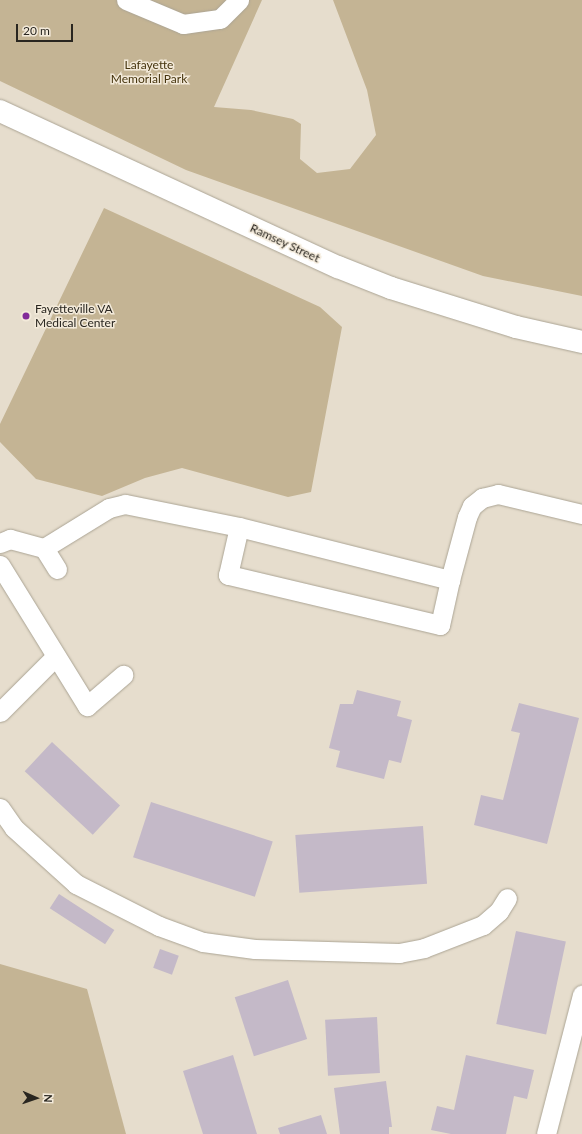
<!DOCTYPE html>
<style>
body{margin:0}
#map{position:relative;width:582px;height:1134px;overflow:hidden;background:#e6ddcd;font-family:Lato,sans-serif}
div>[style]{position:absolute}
.green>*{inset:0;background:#c4b494}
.building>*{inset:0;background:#c4b9c8;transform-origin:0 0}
.roads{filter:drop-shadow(0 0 1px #aba494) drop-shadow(0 0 1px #aba494)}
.minor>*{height:19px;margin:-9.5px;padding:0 9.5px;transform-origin:9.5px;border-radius:9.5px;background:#fff}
.major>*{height:22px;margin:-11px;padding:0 11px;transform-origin:11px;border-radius:11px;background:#fff}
.dots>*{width:11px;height:11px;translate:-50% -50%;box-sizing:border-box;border:2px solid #f3eada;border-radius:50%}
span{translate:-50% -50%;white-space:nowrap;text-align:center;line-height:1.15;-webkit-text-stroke:3px #f3eada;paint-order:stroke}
.park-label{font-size:12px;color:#46350e}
.street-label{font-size:12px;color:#292620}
.poi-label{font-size:12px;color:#292620}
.left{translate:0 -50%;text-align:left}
.north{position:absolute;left:16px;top:1078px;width:40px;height:40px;-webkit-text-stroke:3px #f3eada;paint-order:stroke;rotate:92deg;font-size:11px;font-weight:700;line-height:16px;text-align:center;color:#292620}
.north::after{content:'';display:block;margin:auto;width:14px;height:18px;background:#292620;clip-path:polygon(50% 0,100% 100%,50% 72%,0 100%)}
.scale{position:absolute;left:16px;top:24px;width:57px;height:18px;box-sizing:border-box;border:2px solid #292620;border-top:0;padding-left:5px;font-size:12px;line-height:14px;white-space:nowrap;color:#292620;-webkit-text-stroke:3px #f3eada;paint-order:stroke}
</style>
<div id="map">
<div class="green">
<div style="clip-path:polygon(0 0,262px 0,214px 107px,251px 110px,293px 119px,301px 124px,300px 159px,317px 173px,350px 169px,376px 135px,367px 90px,333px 0,582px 0,582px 296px,483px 276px,186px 170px,0 81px)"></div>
<div style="clip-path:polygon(104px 208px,320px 307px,342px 327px,311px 492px,288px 497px,182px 468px,145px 478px,102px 496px,36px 479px,0 442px,0 424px)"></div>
<div style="clip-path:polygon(0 964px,87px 989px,126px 1134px,0 1134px)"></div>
</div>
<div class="building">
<div style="clip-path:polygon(357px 690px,401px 701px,397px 716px,412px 720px,401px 763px,389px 760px,384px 779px,336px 767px,340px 751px,329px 748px,340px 704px,353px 704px)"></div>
<div style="clip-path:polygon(519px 703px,579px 718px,547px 844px,474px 825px,481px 795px,503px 800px,520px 733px,511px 731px)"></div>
<div style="left:52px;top:742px;width:93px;height:40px;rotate:43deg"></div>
<div style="left:151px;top:802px;width:128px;height:58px;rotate:18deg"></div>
<div style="left:423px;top:826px;width:58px;height:128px;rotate:86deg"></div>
<div style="left:59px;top:894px;width:66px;height:17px;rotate:33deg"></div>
<div style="left:516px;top:931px;width:51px;height:95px;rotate:12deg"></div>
<div style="left:160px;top:949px;width:20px;height:20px;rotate:20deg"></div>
<div style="left:288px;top:980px;width:62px;height:56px;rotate:72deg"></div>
<div style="left:377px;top:1017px;width:56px;height:52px;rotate:87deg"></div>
<div style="clip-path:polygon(233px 1055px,257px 1134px,203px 1134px,183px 1071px)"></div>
<div style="clip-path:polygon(466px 1055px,534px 1070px,527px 1099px,514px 1096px,506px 1134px,451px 1134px,431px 1130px,437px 1106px,454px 1110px)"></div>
<div style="clip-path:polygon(386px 1081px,392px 1127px,389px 1127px,389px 1134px,340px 1134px,334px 1088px)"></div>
<div style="clip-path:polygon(321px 1115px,327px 1134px,280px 1134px,278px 1128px)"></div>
</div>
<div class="roads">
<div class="minor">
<div style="left:126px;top:0;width:62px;rotate:22.8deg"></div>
<div style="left:183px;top:24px;width:37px;rotate:-8deg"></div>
<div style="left:220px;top:19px;width:27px;rotate:-45deg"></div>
<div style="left:0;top:543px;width:11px;rotate:-22deg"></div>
<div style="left:10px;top:539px;width:35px;rotate:15deg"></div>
<div style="left:0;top:565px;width:166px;rotate:58.3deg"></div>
<div style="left:87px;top:706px;width:48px;rotate:-40.7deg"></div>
<div style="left:57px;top:569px;width:25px;rotate:-122deg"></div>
<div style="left:44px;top:548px;width:76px;rotate:-31.6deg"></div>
<div style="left:109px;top:508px;width:16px;rotate:-14deg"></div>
<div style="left:125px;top:504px;width:116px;rotate:11.4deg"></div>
<div style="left:239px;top:527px;width:218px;rotate:14.1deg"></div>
<div style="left:450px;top:580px;width:46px;rotate:102.5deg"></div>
<div style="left:440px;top:625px;width:218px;rotate:-166.7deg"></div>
<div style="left:228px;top:575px;width:49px;rotate:-77.1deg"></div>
<div style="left:450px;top:580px;width:65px;rotate:-74.9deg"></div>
<div style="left:467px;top:517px;width:12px;rotate:-66deg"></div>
<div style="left:472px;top:506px;width:13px;rotate:-39deg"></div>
<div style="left:482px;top:498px;width:16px;rotate:-14deg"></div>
<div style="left:498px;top:494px;width:86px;rotate:13.4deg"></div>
<div style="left:0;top:712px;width:79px;rotate:-45deg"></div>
<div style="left:0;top:808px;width:24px;rotate:55deg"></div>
<div style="left:14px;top:828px;width:84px;rotate:42.1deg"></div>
<div style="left:76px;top:884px;width:93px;rotate:26.8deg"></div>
<div style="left:159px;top:926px;width:47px;rotate:20deg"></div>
<div style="left:203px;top:942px;width:52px;rotate:7.7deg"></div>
<div style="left:255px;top:949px;width:144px;rotate:1.6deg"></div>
<div style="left:399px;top:953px;width:25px;rotate:-11deg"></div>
<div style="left:424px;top:948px;width:63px;rotate:-21.3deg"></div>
<div style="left:483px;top:925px;width:21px;rotate:-41deg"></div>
<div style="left:499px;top:911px;width:15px;rotate:-58deg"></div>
<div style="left:546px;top:1134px;width:144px;rotate:-75.5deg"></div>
</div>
<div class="major">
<div style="left:0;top:111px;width:372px;rotate:24.8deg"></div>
<div style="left:338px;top:267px;width:57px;rotate:21.6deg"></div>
<div style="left:391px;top:288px;width:131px;rotate:17.3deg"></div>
<div style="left:516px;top:327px;width:68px;rotate:12.8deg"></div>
</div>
</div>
<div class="dots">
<div style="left:26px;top:316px;background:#832c9a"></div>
</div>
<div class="park-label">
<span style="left:149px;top:72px">Lafayette<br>Memorial Park</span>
</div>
<div class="street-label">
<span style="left:285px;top:243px;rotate:25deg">Ramsey Street</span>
</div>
<div class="poi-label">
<span class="left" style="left:35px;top:316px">Fayetteville VA<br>Medical Center</span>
</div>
<div class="north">N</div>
<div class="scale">20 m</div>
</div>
